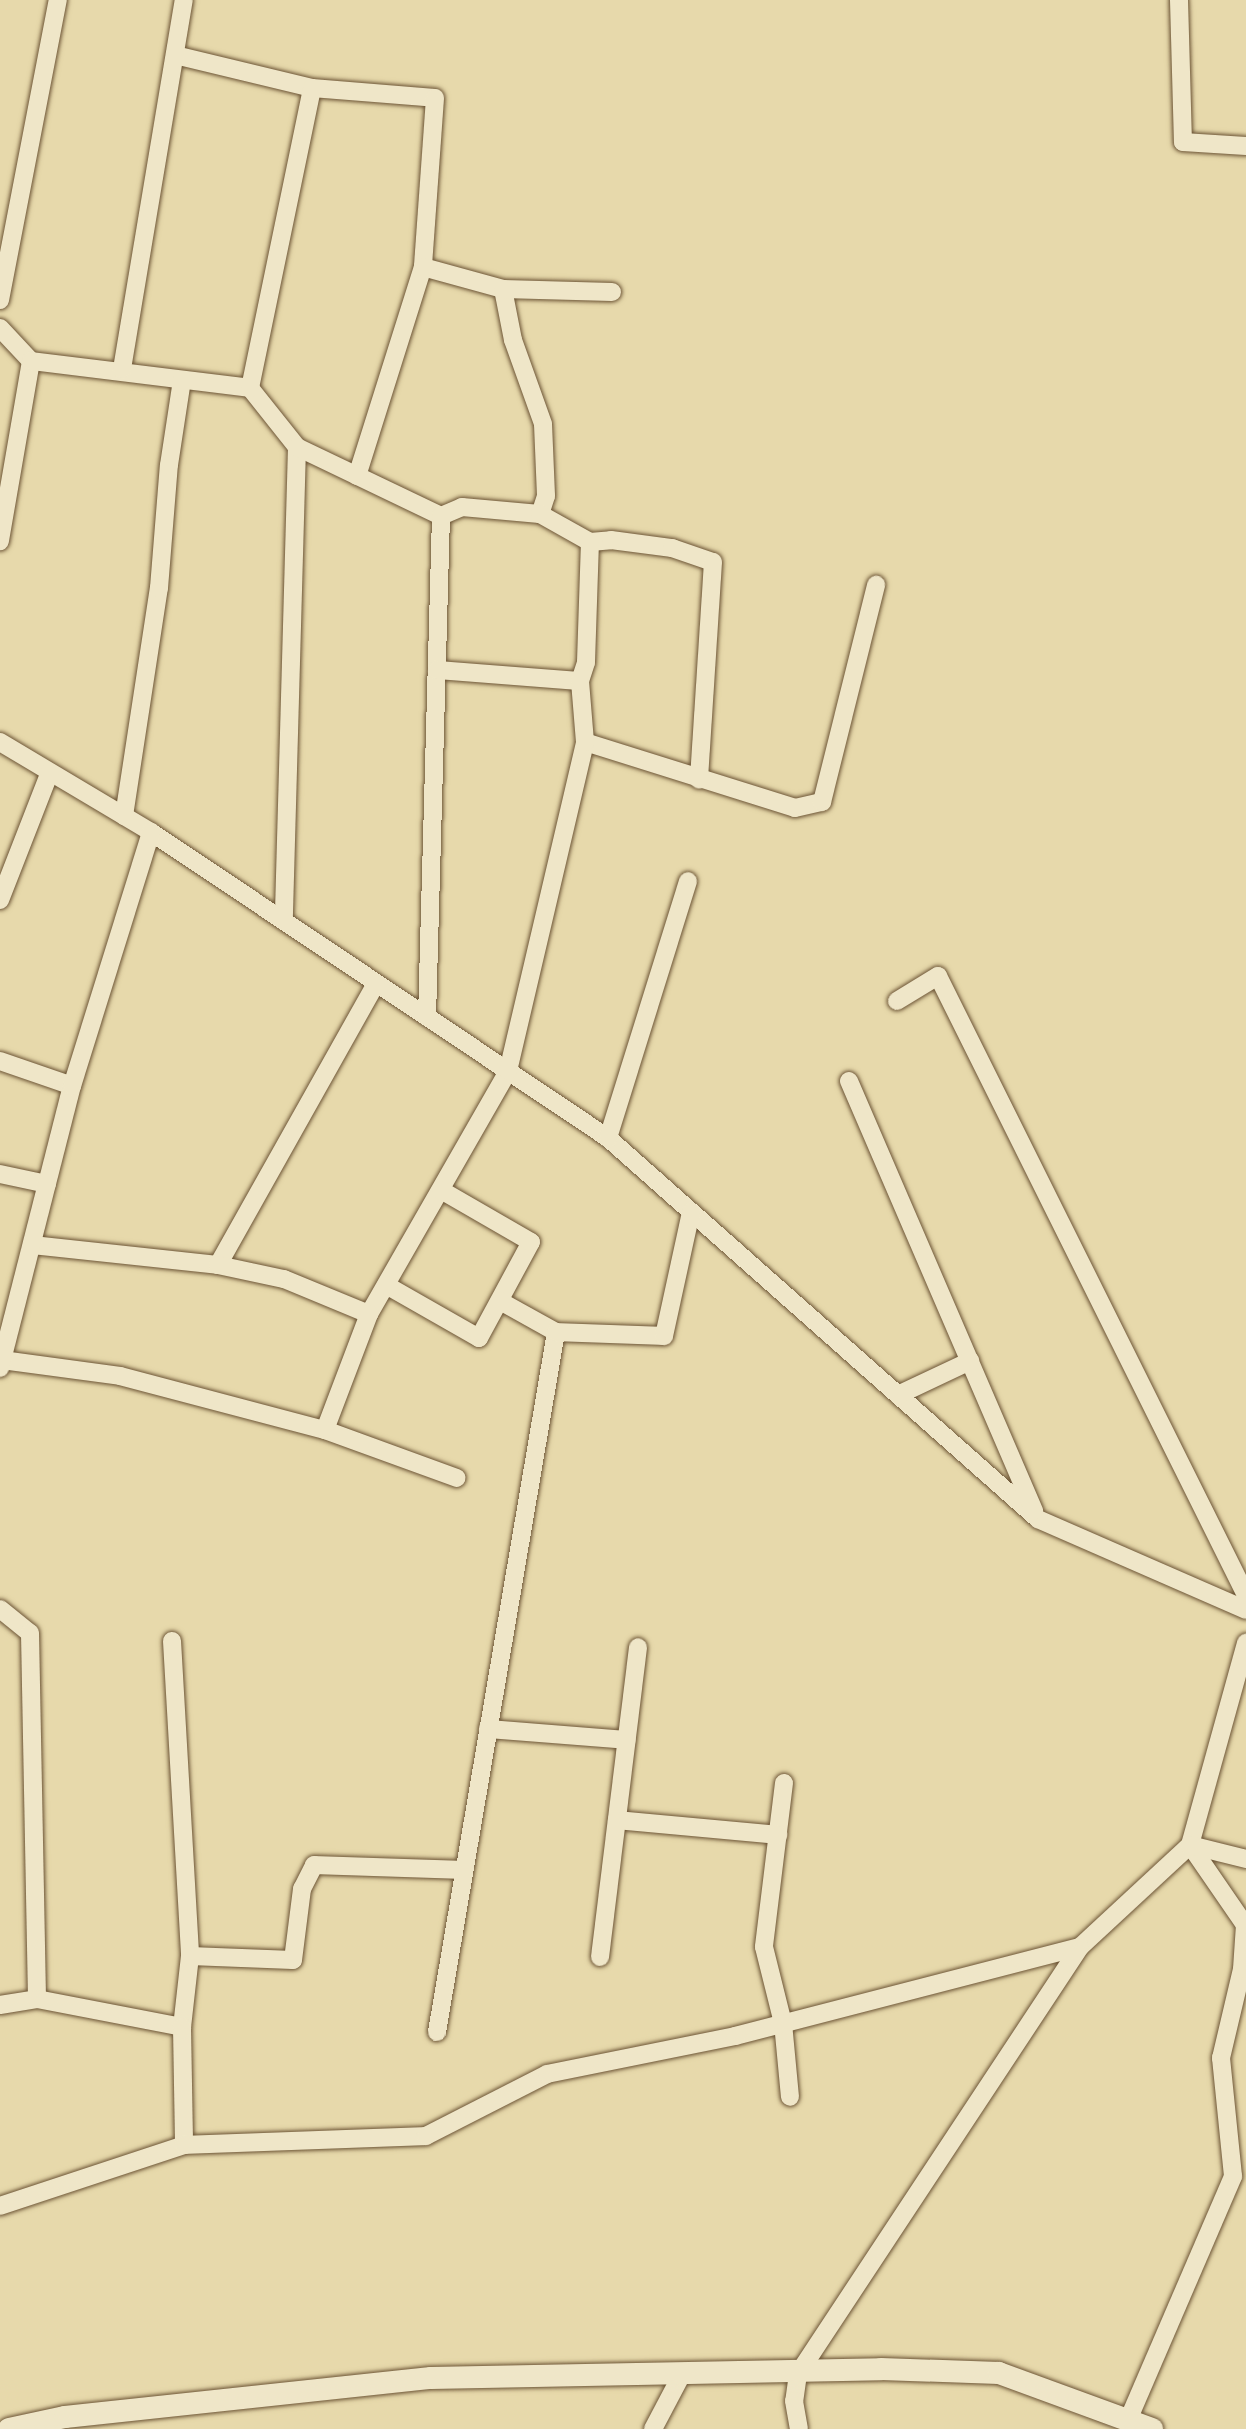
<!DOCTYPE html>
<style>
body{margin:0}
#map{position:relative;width:1246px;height:2429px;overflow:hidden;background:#e7d9ab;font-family:Alegreya,serif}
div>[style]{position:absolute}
.roads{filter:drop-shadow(0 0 2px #6c5435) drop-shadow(0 0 2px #6c5435)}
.minor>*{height:18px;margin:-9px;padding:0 9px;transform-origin:9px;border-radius:9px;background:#efe6c8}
.tertiary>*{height:22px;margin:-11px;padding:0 11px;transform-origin:11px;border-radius:11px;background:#efe6c8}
span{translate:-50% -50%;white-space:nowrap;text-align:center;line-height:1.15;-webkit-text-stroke:6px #efe6c8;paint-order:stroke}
</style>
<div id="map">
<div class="roads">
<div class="minor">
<div style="left:1179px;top:0;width:142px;rotate:88.4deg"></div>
<div style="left:1183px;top:142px;width:63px;rotate:3.6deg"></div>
<div style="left:175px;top:55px;width:141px;rotate:13.5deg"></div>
<div style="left:312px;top:88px;width:123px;rotate:4.6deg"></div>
<div style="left:435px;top:98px;width:169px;rotate:94.1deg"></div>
<div style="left:503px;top:289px;width:52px;rotate:78.9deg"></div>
<div style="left:513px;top:340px;width:89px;rotate:70.3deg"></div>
<div style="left:543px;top:424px;width:72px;rotate:87.6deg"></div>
<div style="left:546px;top:496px;width:19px;rotate:108deg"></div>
<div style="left:0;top:300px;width:306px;rotate:-79.1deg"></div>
<div style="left:0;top:328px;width:45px;rotate:46.8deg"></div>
<div style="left:31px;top:361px;width:183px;rotate:99.8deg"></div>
<div style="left:31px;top:361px;width:221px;rotate:7deg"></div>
<div style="left:250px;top:388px;width:75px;rotate:51.5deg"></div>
<div style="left:297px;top:447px;width:474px;rotate:91.6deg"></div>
<div style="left:122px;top:369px;width:374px;rotate:-80.5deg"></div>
<div style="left:250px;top:388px;width:306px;rotate:-78.3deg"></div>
<div style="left:297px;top:447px;width:160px;rotate:25.6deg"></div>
<div style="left:441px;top:516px;width:501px;rotate:91.6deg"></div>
<div style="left:357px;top:476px;width:219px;rotate:-72.5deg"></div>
<div style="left:423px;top:267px;width:83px;rotate:15.4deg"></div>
<div style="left:503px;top:289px;width:109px;rotate:1.6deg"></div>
<div style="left:441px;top:516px;width:23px;rotate:-23deg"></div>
<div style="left:462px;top:507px;width:78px;rotate:5.1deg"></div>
<div style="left:540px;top:514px;width:57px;rotate:29.2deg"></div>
<div style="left:590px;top:542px;width:21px;rotate:-5deg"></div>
<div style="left:611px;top:540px;width:62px;rotate:7.5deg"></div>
<div style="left:672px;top:548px;width:43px;rotate:18.9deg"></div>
<div style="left:713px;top:562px;width:218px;rotate:93.7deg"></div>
<div style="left:437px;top:670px;width:143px;rotate:4.4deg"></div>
<div style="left:0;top:742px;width:176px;rotate:30.8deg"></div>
<div style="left:151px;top:832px;width:550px;rotate:33.81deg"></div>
<div style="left:608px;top:1138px;width:575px;rotate:41.54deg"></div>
<div style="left:1038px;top:1519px;width:227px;rotate:23.6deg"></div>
<div style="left:585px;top:742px;width:220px;rotate:17.4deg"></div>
<div style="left:795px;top:808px;width:28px;rotate:-13deg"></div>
<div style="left:822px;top:802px;width:224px;rotate:-76deg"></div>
<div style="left:124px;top:816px;width:231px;rotate:-81.3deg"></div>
<div style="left:159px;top:588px;width:123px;rotate:-85.4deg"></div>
<div style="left:169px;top:465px;width:86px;rotate:-81.3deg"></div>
<div style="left:0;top:900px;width:137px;rotate:-68.7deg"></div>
<div style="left:897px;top:1001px;width:48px;rotate:-31.4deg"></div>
<div style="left:938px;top:976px;width:691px;rotate:63.55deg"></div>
<div style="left:0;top:1061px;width:76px;rotate:19.1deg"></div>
<div style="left:849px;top:1081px;width:468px;rotate:66.7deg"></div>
<div style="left:608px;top:1138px;width:269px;rotate:-72.7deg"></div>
<div style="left:0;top:1174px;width:48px;rotate:12deg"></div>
<div style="left:32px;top:1245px;width:187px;rotate:6.1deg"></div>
<div style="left:218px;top:1265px;width:323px;rotate:-60.7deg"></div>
<div style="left:218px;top:1265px;width:67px;rotate:12deg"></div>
<div style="left:284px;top:1279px;width:92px;rotate:22.4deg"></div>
<div style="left:369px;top:1314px;width:280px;rotate:-60.2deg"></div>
<div style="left:508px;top:1071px;width:338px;rotate:-76.8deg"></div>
<div style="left:585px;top:742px;width:61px;rotate:-94.7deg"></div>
<div style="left:580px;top:681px;width:20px;rotate:-72deg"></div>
<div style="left:586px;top:662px;width:120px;rotate:-88.1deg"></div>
<div style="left:386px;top:1285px;width:107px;rotate:29.7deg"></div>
<div style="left:479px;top:1338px;width:109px;rotate:-61.6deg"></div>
<div style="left:531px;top:1242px;width:104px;rotate:-150deg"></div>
<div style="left:500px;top:1301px;width:64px;rotate:29deg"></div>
<div style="left:369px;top:1314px;width:124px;rotate:110.8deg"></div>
<div style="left:325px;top:1430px;width:140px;rotate:20deg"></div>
<div style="left:2px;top:1360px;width:119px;rotate:7.7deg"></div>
<div style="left:120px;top:1376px;width:212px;rotate:14.8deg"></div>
<div style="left:0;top:1368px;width:291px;rotate:-75.7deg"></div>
<div style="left:72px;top:1086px;width:266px;rotate:-72.7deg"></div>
<div style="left:898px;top:1395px;width:80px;rotate:-25.3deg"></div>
<div style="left:0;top:1609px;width:38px;rotate:39deg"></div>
<div style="left:30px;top:1633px;width:366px;rotate:88.9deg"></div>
<div style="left:172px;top:1641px;width:316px;rotate:86.7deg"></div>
<div style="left:190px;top:1956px;width:71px;rotate:96.4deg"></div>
<div style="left:488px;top:1729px;width:139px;rotate:4.5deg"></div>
<div style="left:784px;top:1783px;width:165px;rotate:97deg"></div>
<div style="left:764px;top:1947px;width:78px;rotate:76deg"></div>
<div style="left:783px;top:2023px;width:74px;rotate:84.6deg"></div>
<div style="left:617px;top:1820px;width:162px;rotate:5.3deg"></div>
<div style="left:1080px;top:1947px;width:150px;rotate:-42.8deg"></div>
<div style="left:1190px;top:1845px;width:210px;rotate:-74.5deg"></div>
<div style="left:190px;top:1956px;width:103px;rotate:2.2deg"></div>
<div style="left:293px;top:1960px;width:72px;rotate:-82.8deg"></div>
<div style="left:302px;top:1889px;width:27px;rotate:-63deg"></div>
<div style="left:314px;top:1865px;width:150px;rotate:1.9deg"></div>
<div style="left:600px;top:1957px;width:312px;rotate:-83deg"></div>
<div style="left:0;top:2005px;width:37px;rotate:-9deg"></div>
<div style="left:37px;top:1999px;width:148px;rotate:10.9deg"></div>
<div style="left:182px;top:2027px;width:118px;rotate:89deg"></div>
<div style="left:437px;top:2032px;width:710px;rotate:-80.35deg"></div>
<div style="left:556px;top:1332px;width:108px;rotate:2.1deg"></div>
<div style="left:664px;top:1336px;width:127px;rotate:-77.7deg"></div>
<div style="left:0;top:2206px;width:194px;rotate:-18.3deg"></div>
<div style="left:184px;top:2145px;width:242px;rotate:-2.1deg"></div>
<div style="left:426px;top:2136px;width:136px;rotate:-27.1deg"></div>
<div style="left:547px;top:2074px;width:192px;rotate:-11.4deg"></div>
<div style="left:735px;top:2036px;width:356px;rotate:-14.5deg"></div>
<div style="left:1080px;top:1947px;width:512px;rotate:123.44deg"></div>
<div style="left:798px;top:2374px;width:27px;rotate:98deg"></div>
<div style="left:794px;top:2401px;width:28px;rotate:80deg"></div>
<div style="left:1129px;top:2418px;width:263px;rotate:-66.7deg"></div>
<div style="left:1233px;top:2176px;width:119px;rotate:-95.8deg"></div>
<div style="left:1221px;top:2058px;width:91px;rotate:-76.7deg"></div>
<div style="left:1242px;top:1969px;width:44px;rotate:-86.1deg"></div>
<div style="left:1245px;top:1925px;width:97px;rotate:-124.5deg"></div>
<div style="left:1190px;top:1845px;width:58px;rotate:14deg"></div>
<div style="left:653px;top:2429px;width:62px;rotate:-62.2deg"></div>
</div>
<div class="tertiary">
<div style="left:9px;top:2429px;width:57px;rotate:-12.1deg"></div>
<div style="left:65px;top:2417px;width:368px;rotate:-6.1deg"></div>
<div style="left:431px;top:2378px;width:450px;rotate:-1.1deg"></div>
<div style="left:881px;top:2369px;width:118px;rotate:1.9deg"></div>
<div style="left:999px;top:2373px;width:163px;rotate:20.1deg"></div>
</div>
</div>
</div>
